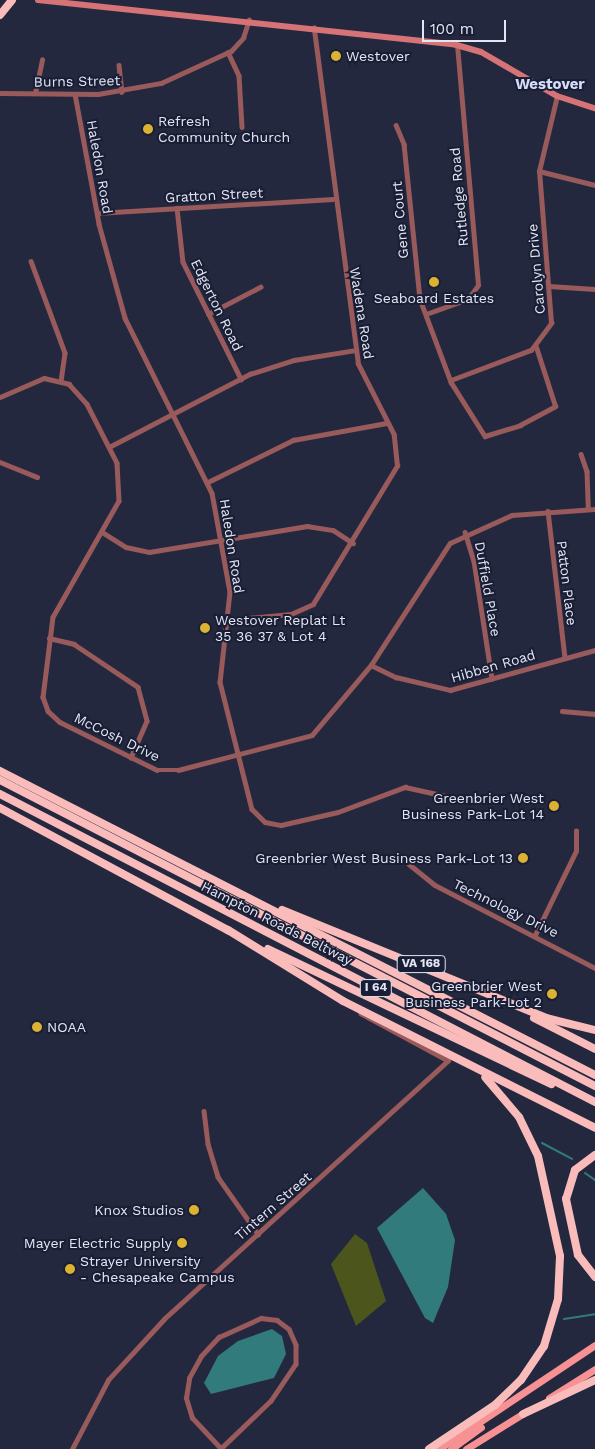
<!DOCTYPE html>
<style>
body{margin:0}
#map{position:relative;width:595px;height:1449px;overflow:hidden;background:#24283e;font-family:"Work Sans",sans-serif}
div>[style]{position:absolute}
.green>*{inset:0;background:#4c551c}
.water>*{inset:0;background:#317b7c}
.stream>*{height:2px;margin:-1px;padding:0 1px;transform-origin:1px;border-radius:1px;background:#317b7c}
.street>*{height:4.5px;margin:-2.25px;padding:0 2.25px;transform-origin:2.25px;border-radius:2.25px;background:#985a5b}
.secondary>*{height:6px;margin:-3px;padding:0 3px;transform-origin:3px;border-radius:3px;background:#d67376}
.primary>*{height:7px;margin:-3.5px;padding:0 3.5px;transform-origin:3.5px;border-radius:3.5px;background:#f79193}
.highway>*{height:8px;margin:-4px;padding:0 4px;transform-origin:4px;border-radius:4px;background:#fabbbb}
.dots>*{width:14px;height:14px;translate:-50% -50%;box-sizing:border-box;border:2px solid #1a1e34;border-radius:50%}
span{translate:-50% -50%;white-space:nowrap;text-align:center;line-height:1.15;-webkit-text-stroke:4px #1a1e34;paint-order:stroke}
.shield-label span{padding:1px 4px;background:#1a1e34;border:1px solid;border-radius:4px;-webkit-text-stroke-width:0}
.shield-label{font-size:12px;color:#e2e6f5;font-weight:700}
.poi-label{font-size:14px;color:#e2e6f5}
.left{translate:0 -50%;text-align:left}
.right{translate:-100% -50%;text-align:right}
.street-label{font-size:14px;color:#e2e6f5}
.neighbourhood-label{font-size:15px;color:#d6ddfb;font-weight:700}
.scale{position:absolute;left:422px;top:20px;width:84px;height:22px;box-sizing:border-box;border:2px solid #e2e6f5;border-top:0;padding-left:6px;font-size:15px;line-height:18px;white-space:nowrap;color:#e2e6f5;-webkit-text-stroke:4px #1a1e34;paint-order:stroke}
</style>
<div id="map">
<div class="green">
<div style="clip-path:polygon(355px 1234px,367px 1243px,386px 1301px,356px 1326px,331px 1264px)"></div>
</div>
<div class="water">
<div style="clip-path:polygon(423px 1188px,446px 1214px,455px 1240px,448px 1287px,433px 1323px,425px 1318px,377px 1228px)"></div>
<div style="clip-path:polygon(272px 1329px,282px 1336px,286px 1354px,274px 1378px,211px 1394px,204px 1383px,218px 1356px,238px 1341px)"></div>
</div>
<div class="stream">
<div style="left:542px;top:1143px;width:34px;rotate:28deg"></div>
<div style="left:585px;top:1173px;width:12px;rotate:35deg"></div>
<div style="left:564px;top:1319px;width:31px;rotate:-9deg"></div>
</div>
<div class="street">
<div style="left:228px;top:52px;width:26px;rotate:65deg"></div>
<div style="left:239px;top:76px;width:51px;rotate:86.6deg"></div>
<div style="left:119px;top:65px;width:27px;rotate:84deg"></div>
<div style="left:0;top:93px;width:98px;rotate:0.6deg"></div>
<div style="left:98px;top:94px;width:64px;rotate:-9.9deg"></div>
<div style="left:161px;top:83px;width:77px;rotate:-24.6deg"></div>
<div style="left:231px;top:51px;width:18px;rotate:-47deg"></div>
<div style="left:243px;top:38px;width:19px;rotate:-72deg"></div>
<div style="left:35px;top:93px;width:34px;rotate:-78deg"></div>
<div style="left:75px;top:94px;width:132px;rotate:79.5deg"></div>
<div style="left:99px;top:224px;width:98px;rotate:74.5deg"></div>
<div style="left:125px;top:318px;width:195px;rotate:63.6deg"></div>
<div style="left:212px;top:493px;width:101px;rotate:79.7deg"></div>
<div style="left:230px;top:592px;width:91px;rotate:96.3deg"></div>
<div style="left:220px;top:682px;width:131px;rotate:75.9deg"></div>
<div style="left:252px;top:809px;width:18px;rotate:45deg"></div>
<div style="left:265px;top:822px;width:16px;rotate:11deg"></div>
<div style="left:281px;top:825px;width:58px;rotate:-12.8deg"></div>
<div style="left:338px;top:812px;width:72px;rotate:-20.5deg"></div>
<div style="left:405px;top:787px;width:60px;rotate:12.4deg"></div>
<div style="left:464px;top:800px;width:19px;rotate:-6deg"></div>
<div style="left:396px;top:125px;width:21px;rotate:67deg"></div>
<div style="left:404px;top:144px;width:156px;rotate:84.1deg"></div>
<div style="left:420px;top:299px;width:89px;rotate:69.5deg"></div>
<div style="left:451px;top:382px;width:64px;rotate:57.8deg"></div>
<div style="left:485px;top:436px;width:37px;rotate:-17deg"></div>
<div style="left:520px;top:425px;width:40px;rotate:-28deg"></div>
<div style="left:555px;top:406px;width:62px;rotate:-107.9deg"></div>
<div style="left:539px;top:171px;width:58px;rotate:14deg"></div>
<div style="left:177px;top:208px;width:54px;rotate:83.7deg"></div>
<div style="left:183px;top:262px;width:131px;rotate:63.6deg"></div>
<div style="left:97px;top:213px;width:236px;rotate:-3.4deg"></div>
<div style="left:31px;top:261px;width:98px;rotate:69.7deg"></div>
<div style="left:65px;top:353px;width:28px;rotate:98deg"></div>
<div style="left:549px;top:286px;width:46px;rotate:3.7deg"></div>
<div style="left:208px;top:314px;width:59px;rotate:-27.4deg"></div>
<div style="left:426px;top:314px;width:45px;rotate:-19.7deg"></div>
<div style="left:468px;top:299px;width:17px;rotate:-54deg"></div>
<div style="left:478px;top:285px;width:241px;rotate:-95deg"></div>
<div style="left:451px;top:380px;width:85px;rotate:-20.6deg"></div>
<div style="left:531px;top:350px;width:34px;rotate:-53deg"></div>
<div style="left:551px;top:323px;width:152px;rotate:-94.5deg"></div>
<div style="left:539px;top:171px;width:77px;rotate:-76.5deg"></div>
<div style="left:0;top:397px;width:48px;rotate:-23.4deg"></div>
<div style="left:44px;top:378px;width:26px;rotate:13deg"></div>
<div style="left:69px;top:384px;width:27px;rotate:48deg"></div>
<div style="left:87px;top:404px;width:66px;rotate:63deg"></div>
<div style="left:117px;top:463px;width:38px;rotate:87deg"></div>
<div style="left:119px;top:501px;width:133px;rotate:119.6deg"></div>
<div style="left:53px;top:617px;width:81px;rotate:97.1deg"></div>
<div style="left:43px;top:697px;width:15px;rotate:70deg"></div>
<div style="left:48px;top:711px;width:16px;rotate:43deg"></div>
<div style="left:60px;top:722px;width:108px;rotate:26.3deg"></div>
<div style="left:157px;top:770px;width:21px"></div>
<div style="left:178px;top:770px;width:138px;rotate:-14.6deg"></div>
<div style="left:312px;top:735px;width:92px;rotate:-49.9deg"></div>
<div style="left:371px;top:665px;width:145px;rotate:-57.1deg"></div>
<div style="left:450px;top:543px;width:68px;rotate:-24.3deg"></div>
<div style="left:512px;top:515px;width:83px;rotate:-4.1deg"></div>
<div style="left:109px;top:447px;width:159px;rotate:-27.4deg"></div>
<div style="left:250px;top:374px;width:46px;rotate:-17.7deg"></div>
<div style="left:294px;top:360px;width:63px;rotate:-9.2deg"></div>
<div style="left:581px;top:454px;width:18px;rotate:71deg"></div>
<div style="left:587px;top:471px;width:38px;rotate:88deg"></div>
<div style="left:0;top:462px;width:40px;rotate:22deg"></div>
<div style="left:208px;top:482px;width:95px;rotate:-26.3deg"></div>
<div style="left:293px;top:440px;width:96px;rotate:-10.3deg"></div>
<div style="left:548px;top:511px;width:147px;rotate:83.4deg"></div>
<div style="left:102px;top:532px;width:28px;rotate:32deg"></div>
<div style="left:126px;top:547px;width:24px;rotate:12deg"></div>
<div style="left:149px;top:552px;width:160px;rotate:-9.3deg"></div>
<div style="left:307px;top:526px;width:26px;rotate:9deg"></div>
<div style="left:333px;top:530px;width:24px;rotate:33deg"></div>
<div style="left:465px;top:532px;width:30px;rotate:73deg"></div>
<div style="left:474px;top:561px;width:119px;rotate:81.3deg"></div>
<div style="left:227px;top:620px;width:64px;rotate:-5.4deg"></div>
<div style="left:291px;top:614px;width:24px;rotate:-24deg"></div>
<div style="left:313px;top:604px;width:162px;rotate:-58.7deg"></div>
<div style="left:397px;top:466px;width:31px;rotate:-96deg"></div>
<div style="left:394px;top:435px;width:80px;rotate:-116.9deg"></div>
<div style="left:358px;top:364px;width:339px;rotate:-97.5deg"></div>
<div style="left:49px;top:638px;width:26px;rotate:13deg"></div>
<div style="left:74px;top:644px;width:77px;rotate:33.9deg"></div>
<div style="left:138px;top:687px;width:35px;rotate:75deg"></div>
<div style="left:147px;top:721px;width:40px;rotate:113.4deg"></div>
<div style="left:371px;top:665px;width:28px;rotate:26deg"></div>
<div style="left:396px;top:677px;width:56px;rotate:13.5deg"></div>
<div style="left:450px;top:690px;width:150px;rotate:-15.4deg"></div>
<div style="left:562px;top:711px;width:33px;rotate:5deg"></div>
<div style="left:409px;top:864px;width:33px;rotate:39deg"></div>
<div style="left:435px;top:885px;width:180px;rotate:27.4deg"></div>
<div style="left:535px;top:935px;width:93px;rotate:-64deg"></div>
<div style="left:576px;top:851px;width:20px;rotate:-90deg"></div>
<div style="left:204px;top:1111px;width:33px;rotate:83deg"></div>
<div style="left:208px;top:1144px;width:34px;rotate:73deg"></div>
<div style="left:218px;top:1177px;width:70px;rotate:54.9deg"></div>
<div style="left:261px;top:1318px;width:16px;rotate:7deg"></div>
<div style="left:277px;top:1320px;width:15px;rotate:37deg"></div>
<div style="left:289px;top:1329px;width:17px;rotate:66deg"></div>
<div style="left:296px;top:1345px;width:19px;rotate:90deg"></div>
<div style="left:296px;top:1364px;width:45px;rotate:124deg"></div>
<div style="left:271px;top:1401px;width:69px;rotate:136.2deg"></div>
<div style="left:221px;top:1449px;width:42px;rotate:-133.1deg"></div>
<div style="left:192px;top:1418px;width:21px;rotate:-107deg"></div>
<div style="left:186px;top:1398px;width:20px;rotate:-81deg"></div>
<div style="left:189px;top:1378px;width:25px;rotate:-61deg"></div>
<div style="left:201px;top:1356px;width:26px;rotate:-47deg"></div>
<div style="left:219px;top:1337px;width:46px;rotate:-24.3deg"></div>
<div style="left:72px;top:1449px;width:78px;rotate:-62.4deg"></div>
<div style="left:108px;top:1380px;width:83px;rotate:-47.4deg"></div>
<div style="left:164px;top:1319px;width:384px;rotate:-42.3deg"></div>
<div style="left:448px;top:1061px;width:99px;rotate:-151.6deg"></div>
</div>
<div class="secondary">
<div style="left:38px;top:0;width:417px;rotate:6.1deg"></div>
<div style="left:453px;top:44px;width:29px;rotate:16deg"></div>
<div style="left:481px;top:52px;width:88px;rotate:30.1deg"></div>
<div style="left:557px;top:96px;width:40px;rotate:18deg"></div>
</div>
<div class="primary">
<div style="left:549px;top:1398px;width:54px;rotate:-32.2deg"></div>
<div style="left:439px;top:1449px;width:187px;rotate:-33.7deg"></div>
<div style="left:451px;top:1449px;width:37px;rotate:-36deg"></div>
<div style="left:466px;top:1449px;width:72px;rotate:-31.9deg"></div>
</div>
<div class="highway">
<div style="left:0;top:15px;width:19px;rotate:-51deg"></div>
<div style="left:0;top:771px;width:668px;rotate:27.06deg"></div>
<div style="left:0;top:780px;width:669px;rotate:27.22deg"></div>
<div style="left:0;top:794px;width:670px;rotate:27.37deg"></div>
<div style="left:0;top:808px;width:259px;rotate:28.2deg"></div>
<div style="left:228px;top:930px;width:135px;rotate:31.7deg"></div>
<div style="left:343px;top:1001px;width:282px;rotate:26.7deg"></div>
<div style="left:282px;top:910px;width:285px;rotate:22.2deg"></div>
<div style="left:546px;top:1018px;width:50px;rotate:13.8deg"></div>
<div style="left:268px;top:949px;width:314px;rotate:25.5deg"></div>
<div style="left:534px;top:1018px;width:68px;rotate:26.9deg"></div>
<div style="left:595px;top:1155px;width:25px;rotate:143deg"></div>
<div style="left:575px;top:1170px;width:30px;rotate:107deg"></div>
<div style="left:566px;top:1199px;width:57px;rotate:77.9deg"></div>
<div style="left:578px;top:1255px;width:28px;rotate:52deg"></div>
<div style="left:523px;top:1414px;width:80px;rotate:-25.3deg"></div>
<div style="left:429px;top:1449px;width:79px;rotate:-33.7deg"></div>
<div style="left:495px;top:1405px;width:36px;rotate:-44deg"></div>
<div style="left:521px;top:1380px;width:41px;rotate:-55.9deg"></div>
<div style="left:544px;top:1346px;width:49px;rotate:-73.4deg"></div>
<div style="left:558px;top:1299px;width:43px;rotate:-87.3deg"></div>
<div style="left:560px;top:1256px;width:102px;rotate:-102.4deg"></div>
<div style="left:538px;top:1156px;width:43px;rotate:-116deg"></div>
<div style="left:519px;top:1117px;width:52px;rotate:-130.4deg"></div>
</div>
<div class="dots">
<div style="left:336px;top:56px;background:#dcb233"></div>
<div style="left:148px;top:129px;background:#dcb233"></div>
<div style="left:434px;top:282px;background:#dcb233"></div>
<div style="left:205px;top:628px;background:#dcb233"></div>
<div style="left:554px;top:806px;background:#dcb233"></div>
<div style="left:523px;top:858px;background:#dcb233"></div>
<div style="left:552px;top:994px;background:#dcb233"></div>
<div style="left:37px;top:1027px;background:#dcb233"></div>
<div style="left:194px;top:1210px;background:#dcb233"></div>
<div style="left:182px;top:1243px;background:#dcb233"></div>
<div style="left:70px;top:1269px;background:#dcb233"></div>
</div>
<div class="shield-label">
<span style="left:421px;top:964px">VA 168</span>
<span style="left:376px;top:988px">I 64</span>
</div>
<div class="poi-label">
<span class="left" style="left:346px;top:56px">Westover</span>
<span class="left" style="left:158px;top:129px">Refresh<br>Community Church</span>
<span style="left:434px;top:298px">Seaboard Estates</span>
<span class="left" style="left:215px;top:628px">Westover Replat Lt<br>35 36 37 &amp; Lot 4</span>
<span class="right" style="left:544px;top:806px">Greenbrier West<br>Business Park-Lot 14</span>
<span class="right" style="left:513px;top:858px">Greenbrier West Business Park-Lot 13</span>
<span class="right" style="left:542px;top:994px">Greenbrier West<br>Business Park-Lot 2</span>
<span class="left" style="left:47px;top:1027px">NOAA</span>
<span class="right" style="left:184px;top:1210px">Knox Studios</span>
<span class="right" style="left:172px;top:1243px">Mayer Electric Supply</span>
<span class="left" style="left:80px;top:1269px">Strayer University<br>- Chesapeake Campus</span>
</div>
<div class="street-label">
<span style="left:77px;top:81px;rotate:-1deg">Burns Street</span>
<span style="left:100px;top:167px;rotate:80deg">Haledon Road</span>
<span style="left:214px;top:195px;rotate:-3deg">Gratton Street</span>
<span style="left:459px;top:197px;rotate:-95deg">Rutledge Road</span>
<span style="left:400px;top:220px;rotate:-95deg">Gene Court</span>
<span style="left:536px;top:269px;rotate:-95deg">Carolyn Drive</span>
<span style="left:217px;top:305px;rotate:64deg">Edgerton Road</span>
<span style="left:362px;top:313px;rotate:81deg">Wadena Road</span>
<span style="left:232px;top:546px;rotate:81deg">Haledon Road</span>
<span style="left:567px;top:583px;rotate:83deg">Patton Place</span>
<span style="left:488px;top:589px;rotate:80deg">Duffield Place</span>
<span style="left:493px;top:666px;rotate:-16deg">Hibben Road</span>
<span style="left:117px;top:737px;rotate:26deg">McCosh Drive</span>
<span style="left:506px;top:908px;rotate:26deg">Technology Drive</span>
<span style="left:277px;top:923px;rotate:27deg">Hampton Roads Beltway</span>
<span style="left:273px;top:1206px;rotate:-41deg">Tintern Street</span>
</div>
<div class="neighbourhood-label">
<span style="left:550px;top:85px">Westover</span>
</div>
<div class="scale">100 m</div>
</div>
